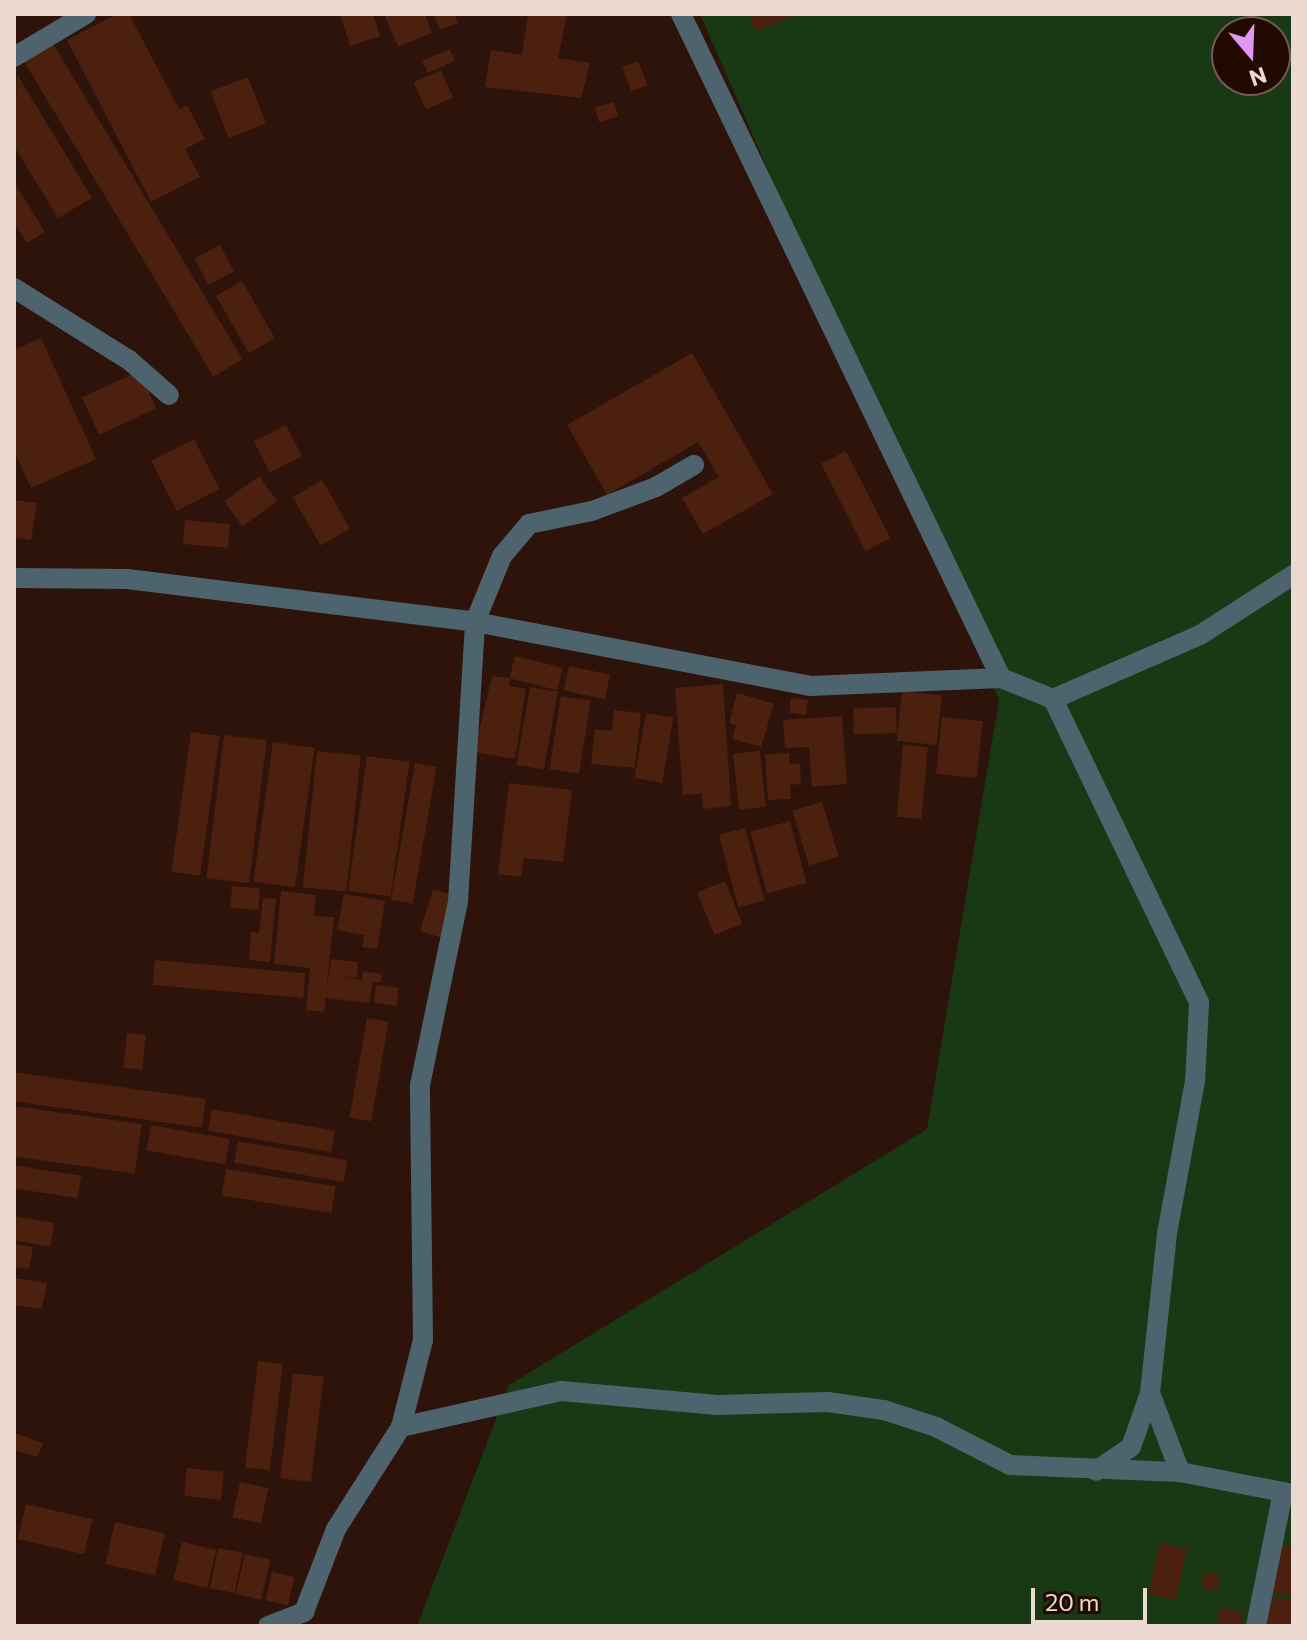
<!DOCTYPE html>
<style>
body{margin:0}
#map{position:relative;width:1307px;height:1640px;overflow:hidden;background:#2d1309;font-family:Commissioner,sans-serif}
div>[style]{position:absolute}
.green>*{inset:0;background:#193814}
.building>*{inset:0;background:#4b200e;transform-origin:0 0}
.lane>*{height:20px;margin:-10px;padding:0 10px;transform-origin:10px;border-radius:10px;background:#4d636e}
.street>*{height:20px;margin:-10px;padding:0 10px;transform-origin:10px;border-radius:10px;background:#4d636e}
span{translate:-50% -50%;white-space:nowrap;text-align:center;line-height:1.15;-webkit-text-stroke:6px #220a02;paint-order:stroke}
.frame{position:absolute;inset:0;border:16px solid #ebd8d1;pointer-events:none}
.north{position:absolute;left:1211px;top:16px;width:80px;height:80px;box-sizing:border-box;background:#220a02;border:2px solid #725c55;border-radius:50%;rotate:161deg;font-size:22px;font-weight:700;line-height:32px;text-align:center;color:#ebd8d1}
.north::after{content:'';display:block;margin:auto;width:28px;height:36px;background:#de98f2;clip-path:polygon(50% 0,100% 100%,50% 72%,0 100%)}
.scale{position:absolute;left:1031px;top:1588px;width:116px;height:36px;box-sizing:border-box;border:4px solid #ebd8d1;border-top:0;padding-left:10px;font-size:24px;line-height:28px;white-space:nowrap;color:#ebd8d1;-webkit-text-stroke:6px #220a02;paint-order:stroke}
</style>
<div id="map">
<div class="green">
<div style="clip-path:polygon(evenodd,700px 14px,1293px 14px,1293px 1626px,417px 1626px,509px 1385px,927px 1129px,999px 700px,700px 14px,1227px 32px,1275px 32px,1275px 80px,1227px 80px,1227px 32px)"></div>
</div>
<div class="building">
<div style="clip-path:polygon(117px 14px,129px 14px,179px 109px,187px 105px,205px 139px,185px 149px,200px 177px,151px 202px,67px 40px)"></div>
<div style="clip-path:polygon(340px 14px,373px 14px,380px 36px,350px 46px)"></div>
<div style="clip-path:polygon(384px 14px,425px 14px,432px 33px,398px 47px)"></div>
<div style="clip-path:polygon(433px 14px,454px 14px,458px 23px,440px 30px)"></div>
<div style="clip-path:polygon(528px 14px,567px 14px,558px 58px,590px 63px,581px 98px,485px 87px,491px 50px,522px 55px)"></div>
<div style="clip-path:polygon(759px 14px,798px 14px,756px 31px,749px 18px)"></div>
<div style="left:52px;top:42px;width:370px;height:34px;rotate:59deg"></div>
<div style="left:450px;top:49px;width:13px;height:30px;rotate:67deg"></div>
<div style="left:638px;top:61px;width:26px;height:17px;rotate:69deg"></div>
<div style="left:441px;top:70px;width:30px;height:30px;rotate:66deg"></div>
<div style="clip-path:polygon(17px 74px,92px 198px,58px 218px,14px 146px)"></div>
<div style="left:248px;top:77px;width:50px;height:40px;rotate:69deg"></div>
<div style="left:614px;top:102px;width:15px;height:20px;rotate:74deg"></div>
<div style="clip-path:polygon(14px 182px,45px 232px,27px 243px,14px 223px)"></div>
<div style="left:220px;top:245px;width:30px;height:29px;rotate:62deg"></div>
<div style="left:242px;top:281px;width:66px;height:30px;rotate:60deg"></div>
<div style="clip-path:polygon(41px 338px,96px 459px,31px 488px,14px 450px,14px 350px)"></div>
<div style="clip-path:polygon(692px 353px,773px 494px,703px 534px,682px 498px,719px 477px,698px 442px,607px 495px,567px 425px)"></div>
<div style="left:139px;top:371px;width:41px;height:63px;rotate:65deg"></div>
<div style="left:286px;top:425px;width:35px;height:36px;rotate:63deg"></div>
<div style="left:194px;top:439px;width:56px;height:48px;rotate:63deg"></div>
<div style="left:846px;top:451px;width:98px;height:28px;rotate:63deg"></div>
<div style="left:259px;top:476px;width:31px;height:43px;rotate:54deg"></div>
<div style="left:322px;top:480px;width:56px;height:34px;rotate:60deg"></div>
<div style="clip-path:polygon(14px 500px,37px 503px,31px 540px,14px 538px)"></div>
<div style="left:185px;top:520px;width:45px;height:24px;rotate:5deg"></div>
<div style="left:515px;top:656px;width:49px;height:23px;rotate:14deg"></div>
<div style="left:569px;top:666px;width:42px;height:25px;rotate:12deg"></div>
<div style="clip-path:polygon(492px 676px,510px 678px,509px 686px,526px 689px,515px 759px,474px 752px)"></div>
<div style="clip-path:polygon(723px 684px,731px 806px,703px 809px,702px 794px,683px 795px,675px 688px)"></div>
<div style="left:530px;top:687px;width:28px;height:79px;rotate:10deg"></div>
<div style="left:902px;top:691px;width:40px;height:50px;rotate:6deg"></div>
<div style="clip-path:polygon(737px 693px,774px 704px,761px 747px,732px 739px,736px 726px,729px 723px)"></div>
<div style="left:561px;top:696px;width:30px;height:74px;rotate:9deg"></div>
<div style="left:791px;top:698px;width:17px;height:15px;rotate:7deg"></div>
<div style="left:896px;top:707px;width:26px;height:43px;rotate:88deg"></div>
<div style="clip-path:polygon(614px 710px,641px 713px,635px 768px,591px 764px,595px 729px,612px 731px)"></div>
<div style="left:646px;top:713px;width:28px;height:66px;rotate:10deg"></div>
<div style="clip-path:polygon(842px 716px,847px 784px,812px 787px,809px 747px,785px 748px,783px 720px)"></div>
<div style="left:942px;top:717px;width:41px;height:57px;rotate:6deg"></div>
<div style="left:191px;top:732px;width:29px;height:141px;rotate:8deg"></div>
<div style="left:224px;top:735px;width:43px;height:144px;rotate:7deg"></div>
<div style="left:273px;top:742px;width:42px;height:141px;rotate:8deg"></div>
<div style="left:903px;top:745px;width:25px;height:72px;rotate:5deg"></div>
<div style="left:317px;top:751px;width:44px;height:137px;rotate:6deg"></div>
<div style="left:760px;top:751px;width:56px;height:27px;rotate:84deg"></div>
<div style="clip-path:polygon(789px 753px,789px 764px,800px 764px,801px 784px,790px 785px,791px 799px,768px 800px,765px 754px)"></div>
<div style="left:367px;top:756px;width:43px;height:136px;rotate:8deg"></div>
<div style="left:415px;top:763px;width:22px;height:139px;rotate:10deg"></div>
<div style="clip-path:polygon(509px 783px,572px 790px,563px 862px,524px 858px,521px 877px,498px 874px)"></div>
<div style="left:822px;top:802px;width:57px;height:31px;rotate:73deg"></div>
<div style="left:790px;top:821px;width:64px;height:41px;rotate:75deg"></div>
<div style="left:745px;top:828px;width:75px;height:27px;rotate:75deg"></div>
<div style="left:725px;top:881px;width:46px;height:30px;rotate:68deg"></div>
<div style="left:232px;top:886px;width:28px;height:22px;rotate:4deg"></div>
<div style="left:433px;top:889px;width:21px;height:44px;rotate:17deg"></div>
<div style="clip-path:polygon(281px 891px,316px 895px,314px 916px,334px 917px,326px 993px,331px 959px,358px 962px,357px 978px,341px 977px,362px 980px,363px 971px,382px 974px,381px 982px,373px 982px,369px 1003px,326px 998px,324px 1012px,306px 1010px,310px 968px,274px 964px)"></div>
<div style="clip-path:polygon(344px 894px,385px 901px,377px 949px,362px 947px,364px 935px,337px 930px)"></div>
<div style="clip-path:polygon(263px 898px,276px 899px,270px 962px,249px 960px,251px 932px,259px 933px)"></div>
<div style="left:155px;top:960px;width:151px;height:25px;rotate:5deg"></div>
<div style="left:376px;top:985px;width:23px;height:18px;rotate:7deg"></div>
<div style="left:367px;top:1018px;width:22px;height:101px;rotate:10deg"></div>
<div style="left:127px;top:1033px;width:19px;height:35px;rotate:6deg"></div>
<div style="left:14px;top:1072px;width:194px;height:29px;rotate:8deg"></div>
<div style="left:14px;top:1106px;width:129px;height:50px;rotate:8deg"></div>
<div style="left:212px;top:1109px;width:125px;height:22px;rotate:10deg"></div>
<div style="left:151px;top:1125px;width:80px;height:26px;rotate:10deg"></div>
<div style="left:238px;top:1141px;width:111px;height:22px;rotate:10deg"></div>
<div style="left:14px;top:1165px;width:68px;height:23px;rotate:9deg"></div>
<div style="left:226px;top:1169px;width:111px;height:27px;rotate:9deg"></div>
<div style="left:14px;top:1216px;width:41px;height:24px;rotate:10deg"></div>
<div style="clip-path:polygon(14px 1244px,33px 1247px,29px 1269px,14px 1267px)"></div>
<div style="clip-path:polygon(14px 1278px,47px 1283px,42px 1309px,14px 1305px)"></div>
<div style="left:258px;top:1361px;width:25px;height:107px;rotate:7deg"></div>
<div style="left:293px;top:1373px;width:31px;height:106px;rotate:7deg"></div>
<div style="clip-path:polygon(14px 1433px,43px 1443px,38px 1457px,14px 1450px)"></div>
<div style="left:187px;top:1468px;width:37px;height:28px;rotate:6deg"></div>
<div style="left:240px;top:1482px;width:29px;height:36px;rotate:12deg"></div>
<div style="left:26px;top:1504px;width:68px;height:36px;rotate:13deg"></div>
<div style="left:115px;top:1522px;width:51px;height:43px;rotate:13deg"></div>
<div style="left:182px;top:1542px;width:35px;height:39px;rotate:13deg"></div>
<div style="left:1160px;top:1543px;width:28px;height:52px;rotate:13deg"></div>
<div style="clip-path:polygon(1278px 1545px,1293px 1547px,1293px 1596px,1270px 1592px)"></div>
<div style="left:218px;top:1548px;width:25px;height:41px;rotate:11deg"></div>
<div style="left:245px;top:1554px;width:26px;height:41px;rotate:13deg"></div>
<div style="left:272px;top:1572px;width:23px;height:29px;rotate:13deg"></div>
<div style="left:1204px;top:1572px;width:16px;height:16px;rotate:11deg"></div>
<div style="clip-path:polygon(1268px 1596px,1293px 1600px,1293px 1626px,1263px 1626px)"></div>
<div style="clip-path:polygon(1219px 1608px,1243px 1612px,1240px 1626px,1217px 1626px)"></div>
</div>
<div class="lane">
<div style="left:14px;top:288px;width:136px;rotate:32.1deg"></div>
<div style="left:129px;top:360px;width:53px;rotate:41.2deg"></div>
<div style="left:1256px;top:1626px;width:137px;rotate:-78.6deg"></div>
</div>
<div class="street">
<div style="left:681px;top:14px;width:737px;rotate:64.27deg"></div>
<div style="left:14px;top:57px;width:84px;rotate:-30.8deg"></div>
<div style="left:14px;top:578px;width:113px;rotate:0.5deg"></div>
<div style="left:127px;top:579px;width:351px;rotate:7deg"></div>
<div style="left:475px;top:622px;width:341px;rotate:10.8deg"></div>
<div style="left:810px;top:686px;width:191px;rotate:-2.4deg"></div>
<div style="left:1001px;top:678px;width:56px;rotate:22deg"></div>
<div style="left:1053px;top:699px;width:160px;rotate:-23.5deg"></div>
<div style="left:1200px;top:635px;width:111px;rotate:-32.8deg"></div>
<div style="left:1053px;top:699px;width:337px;rotate:64.3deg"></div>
<div style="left:1199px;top:1003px;width:78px;rotate:92.9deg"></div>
<div style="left:1195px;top:1081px;width:156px;rotate:100.4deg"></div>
<div style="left:1167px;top:1234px;width:160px;rotate:96.1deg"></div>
<div style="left:1150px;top:1393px;width:57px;rotate:109.4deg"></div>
<div style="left:1131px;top:1447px;width:42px;rotate:145.6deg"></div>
<div style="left:1150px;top:1393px;width:85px;rotate:69.2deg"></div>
<div style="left:401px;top:1427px;width:164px;rotate:-12.7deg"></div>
<div style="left:561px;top:1391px;width:157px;rotate:5.1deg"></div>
<div style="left:717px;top:1405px;width:111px;rotate:-1.5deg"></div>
<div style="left:828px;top:1402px;width:57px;rotate:8.1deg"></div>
<div style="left:884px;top:1410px;width:55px;rotate:18.1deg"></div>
<div style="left:936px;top:1427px;width:83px;rotate:27.2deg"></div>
<div style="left:1010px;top:1465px;width:170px;rotate:2.4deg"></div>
<div style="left:1180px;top:1472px;width:115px;rotate:11deg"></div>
<div style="left:268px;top:1626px;width:39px;rotate:-21deg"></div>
<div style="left:304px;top:1612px;width:89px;rotate:-68.9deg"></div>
<div style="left:336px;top:1529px;width:121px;rotate:-57.5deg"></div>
<div style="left:401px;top:1427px;width:90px;rotate:-75.8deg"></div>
<div style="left:423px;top:1340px;width:255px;rotate:-90.7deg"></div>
<div style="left:420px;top:1085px;width:187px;rotate:-78.3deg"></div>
<div style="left:458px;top:902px;width:281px;rotate:-86.5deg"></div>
<div style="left:475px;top:622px;width:71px;rotate:-67.8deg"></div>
<div style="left:502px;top:556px;width:42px;rotate:-49.8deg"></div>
<div style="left:529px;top:524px;width:64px;rotate:-11.7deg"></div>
<div style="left:592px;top:511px;width:68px;rotate:-20.6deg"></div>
<div style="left:656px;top:487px;width:44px;rotate:-30.1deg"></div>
</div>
<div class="frame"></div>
<div class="north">N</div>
<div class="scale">20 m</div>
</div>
